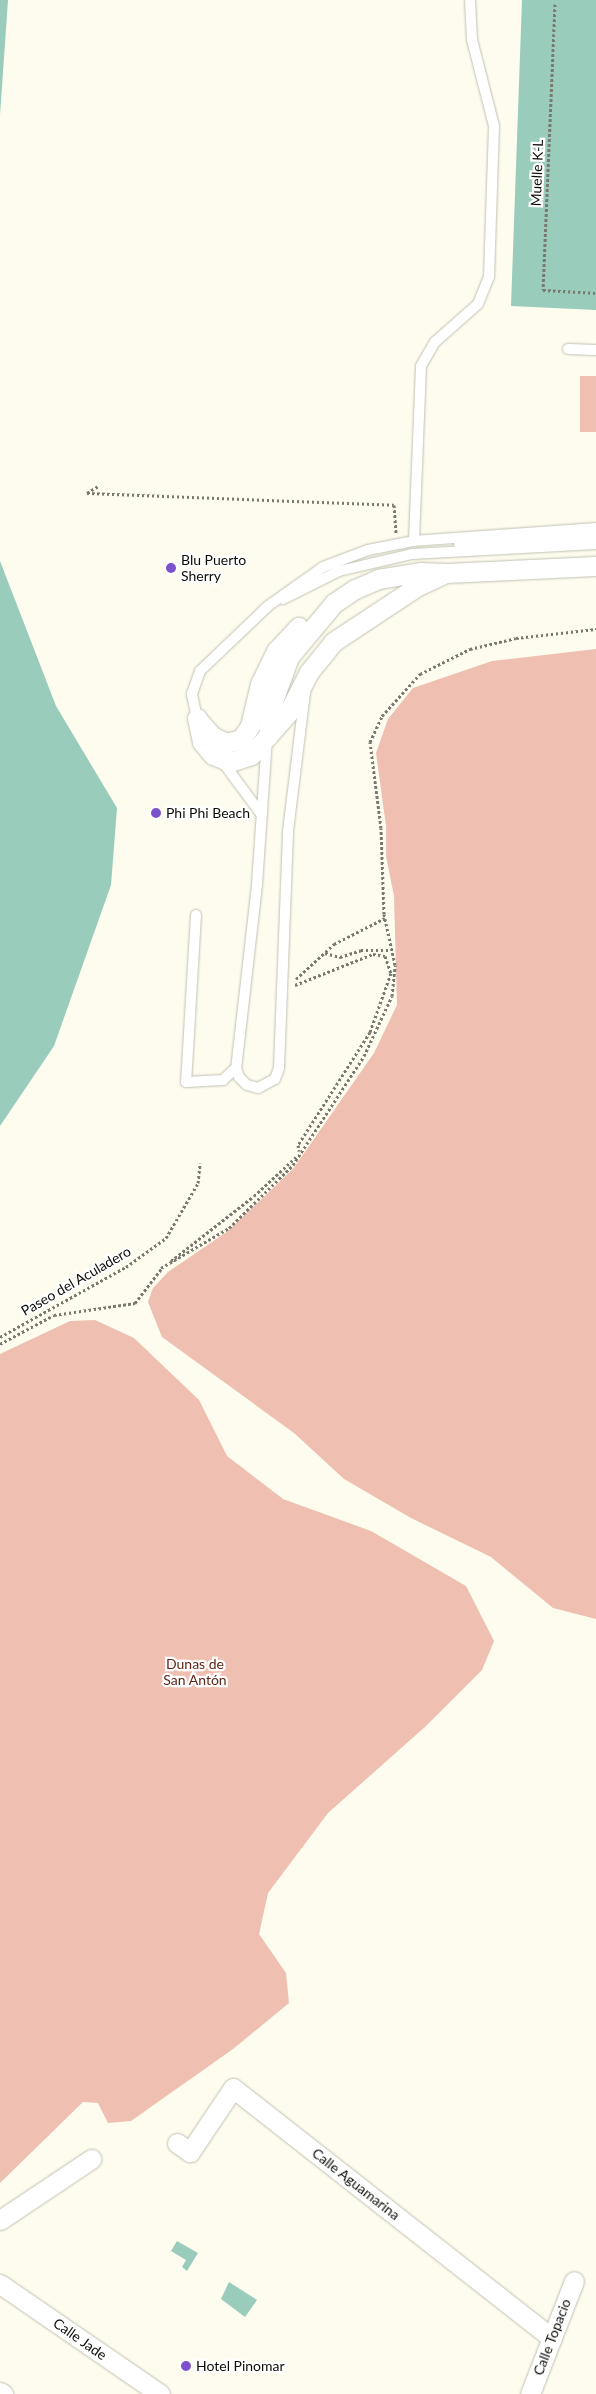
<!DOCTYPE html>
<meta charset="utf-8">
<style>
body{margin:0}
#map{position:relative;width:596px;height:2394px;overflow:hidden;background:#fdfcee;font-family:Lato,sans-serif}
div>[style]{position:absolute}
.green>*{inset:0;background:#efbfb1;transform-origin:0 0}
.water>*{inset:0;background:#9cb}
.path>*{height:3px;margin-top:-1.5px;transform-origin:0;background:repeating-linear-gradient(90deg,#797970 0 2.5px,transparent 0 5px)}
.roads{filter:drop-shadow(0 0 1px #c1c1b3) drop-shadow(0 0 1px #c1c1b3)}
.service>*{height:10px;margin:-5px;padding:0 5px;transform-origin:5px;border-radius:5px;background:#fff}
.minor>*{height:19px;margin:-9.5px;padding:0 9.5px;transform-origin:9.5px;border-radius:9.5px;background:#fff}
.dots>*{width:14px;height:14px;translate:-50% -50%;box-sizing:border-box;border:2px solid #fff;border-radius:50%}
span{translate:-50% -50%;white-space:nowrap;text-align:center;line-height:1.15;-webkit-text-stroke:4.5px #fff;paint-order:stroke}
.street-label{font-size:14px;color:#0d0d08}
.poi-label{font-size:14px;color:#0d0d08}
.left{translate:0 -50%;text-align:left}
.park-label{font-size:14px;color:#612616}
</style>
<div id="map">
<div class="green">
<div style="left:580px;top:376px;width:16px;height:56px"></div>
<div style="clip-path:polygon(596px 649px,596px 1619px,553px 1608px,491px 1557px,411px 1518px,344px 1479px,294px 1433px,162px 1337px,148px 1302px,153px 1288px,168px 1272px,228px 1231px,293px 1169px,374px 1053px,397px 1005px,394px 896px,386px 856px,386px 826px,376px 753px,388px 719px,413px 688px,492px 661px)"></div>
<div style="clip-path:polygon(95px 1320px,134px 1338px,199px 1400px,227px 1456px,283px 1499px,371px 1531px,466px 1586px,494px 1641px,482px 1670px,426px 1726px,328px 1813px,268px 1893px,259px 1934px,286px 1973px,289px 2003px,233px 2049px,131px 2121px,108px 2123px,98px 2103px,83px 2102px,0 2183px,0 1354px,70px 1321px)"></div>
</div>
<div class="water">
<div style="clip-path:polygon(0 0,8px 0,0 115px)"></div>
<div style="clip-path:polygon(522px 0,596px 0,596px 310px,511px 306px)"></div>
<div style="clip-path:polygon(0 561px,56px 706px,117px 808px,111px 885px,54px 1046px,0 1126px)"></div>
<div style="clip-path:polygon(177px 2241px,198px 2253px,187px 2271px,182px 2267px,186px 2260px,171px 2251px)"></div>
<div style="clip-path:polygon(229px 2282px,257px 2300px,245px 2317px,221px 2299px)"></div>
</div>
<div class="path">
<div style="left:555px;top:4px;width:286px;rotate:92.4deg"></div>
<div style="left:543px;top:290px;width:53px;rotate:3.2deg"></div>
<div style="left:87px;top:493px;width:307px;rotate:2.2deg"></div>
<div style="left:394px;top:505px;width:28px;rotate:86deg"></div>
<div style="left:87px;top:493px;width:13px;rotate:-32deg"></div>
<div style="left:325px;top:953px;width:16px;rotate:15deg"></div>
<div style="left:340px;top:957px;width:22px;rotate:-18deg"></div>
<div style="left:361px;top:950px;width:30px"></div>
<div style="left:296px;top:979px;width:52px;rotate:-42.6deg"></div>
<div style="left:334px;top:944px;width:57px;rotate:-27deg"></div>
<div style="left:295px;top:985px;width:84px;rotate:-21.7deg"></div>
<div style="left:373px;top:954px;width:12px;rotate:9deg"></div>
<div style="left:385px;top:956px;width:18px;rotate:71deg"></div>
<div style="left:391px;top:973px;width:63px;rotate:109.6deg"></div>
<div style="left:370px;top:1032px;width:134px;rotate:122.5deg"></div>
<div style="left:298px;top:1145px;width:6px;rotate:81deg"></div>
<div style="left:171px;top:1261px;width:105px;rotate:-38.1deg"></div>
<div style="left:254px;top:1196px;width:59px;rotate:-42.9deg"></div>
<div style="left:161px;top:1268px;width:79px;rotate:-30.5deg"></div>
<div style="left:229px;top:1228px;width:90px;rotate:-44.5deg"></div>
<div style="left:293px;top:1165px;width:130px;rotate:-56.9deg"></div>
<div style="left:364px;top:1056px;width:66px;rotate:-65deg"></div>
<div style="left:392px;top:996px;width:31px;rotate:-84deg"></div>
<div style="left:395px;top:965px;width:52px;rotate:-102.2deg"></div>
<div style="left:384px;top:914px;width:86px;rotate:-92deg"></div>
<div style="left:381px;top:828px;width:87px;rotate:-97.3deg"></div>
<div style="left:370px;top:742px;width:29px;rotate:-65deg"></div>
<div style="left:382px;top:716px;width:57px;rotate:-47.9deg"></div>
<div style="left:420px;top:674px;width:56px;rotate:-26.6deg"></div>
<div style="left:470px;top:649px;width:47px;rotate:-13.4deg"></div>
<div style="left:516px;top:638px;width:81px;rotate:-6.4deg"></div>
<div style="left:0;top:1337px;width:144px;rotate:-29.1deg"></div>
<div style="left:126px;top:1267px;width:49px;rotate:-35.9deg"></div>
<div style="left:166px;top:1238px;width:64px;rotate:-59.8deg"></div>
<div style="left:198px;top:1183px;width:20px;rotate:-84deg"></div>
<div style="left:0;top:1344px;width:61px;rotate:-28.2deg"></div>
<div style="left:54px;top:1315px;width:82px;rotate:-8.4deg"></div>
<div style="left:135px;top:1303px;width:44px;rotate:-52.4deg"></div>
</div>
<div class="roads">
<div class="service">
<div style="left:568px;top:349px;width:28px;rotate:2deg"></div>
<div style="left:414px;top:541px;width:175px;rotate:-87.7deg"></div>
<div style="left:421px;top:366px;width:28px;rotate:-60deg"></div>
<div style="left:435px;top:342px;width:57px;rotate:-41.5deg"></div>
<div style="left:478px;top:304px;width:29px;rotate:-68deg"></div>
<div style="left:489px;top:277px;width:151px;rotate:-88.1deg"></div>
<div style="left:494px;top:126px;width:89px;rotate:-104.3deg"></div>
<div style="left:472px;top:40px;width:40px;rotate:-92.9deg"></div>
<div style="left:459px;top:545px;width:137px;rotate:-4.2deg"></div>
<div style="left:283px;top:599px;width:63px;rotate:-26.6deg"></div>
<div style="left:339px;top:571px;width:75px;rotate:-13.1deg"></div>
<div style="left:412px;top:554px;width:184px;rotate:-3.1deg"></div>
<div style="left:197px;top:718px;width:25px;rotate:-102deg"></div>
<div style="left:192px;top:694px;width:24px;rotate:-71deg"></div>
<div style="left:200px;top:671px;width:94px;rotate:-43.7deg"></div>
<div style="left:268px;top:606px;width:67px;rotate:-35.3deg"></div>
<div style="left:323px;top:567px;width:48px;rotate:-20.7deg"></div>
<div style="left:368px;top:550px;width:47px;rotate:-11.1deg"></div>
<div style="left:414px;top:541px;width:182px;rotate:-4.1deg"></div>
<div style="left:267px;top:738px;width:147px;rotate:93.9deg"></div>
<div style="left:257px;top:885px;width:184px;rotate:96.5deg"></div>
<div style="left:236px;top:1068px;width:9px;rotate:72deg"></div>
<div style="left:239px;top:1077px;width:11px;rotate:45deg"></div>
<div style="left:247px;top:1085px;width:11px;rotate:15deg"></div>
<div style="left:258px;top:1088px;width:19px;rotate:-28deg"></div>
<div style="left:275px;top:1079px;width:12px;rotate:-70deg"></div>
<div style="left:279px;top:1068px;width:237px;rotate:-87.8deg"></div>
<div style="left:288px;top:831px;width:139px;rotate:-83deg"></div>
<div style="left:222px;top:761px;width:67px;rotate:53.5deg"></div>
<div style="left:196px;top:915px;width:167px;rotate:93.4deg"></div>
<div style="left:186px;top:1082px;width:37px;rotate:-3deg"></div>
<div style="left:223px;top:1080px;width:18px;rotate:-43deg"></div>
</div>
<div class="minor">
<div style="left:197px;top:718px;width:25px;rotate:78deg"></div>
<div style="left:202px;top:742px;width:17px;rotate:50deg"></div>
<div style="left:213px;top:755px;width:18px;rotate:22deg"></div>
<div style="left:230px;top:762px;width:22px;rotate:-18deg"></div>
<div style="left:251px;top:755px;width:56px;rotate:-48.6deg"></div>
<div style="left:288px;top:713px;width:46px;rotate:-62.9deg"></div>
<div style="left:309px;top:672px;width:38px;rotate:-51deg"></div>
<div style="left:333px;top:642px;width:100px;rotate:-33.5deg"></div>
<div style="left:416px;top:587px;width:29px;rotate:-25deg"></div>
<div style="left:198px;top:720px;width:21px;rotate:49deg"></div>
<div style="left:212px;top:736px;width:16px;rotate:27deg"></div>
<div style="left:226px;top:743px;width:16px;rotate:-15deg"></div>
<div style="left:241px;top:739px;width:16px;rotate:-55deg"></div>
<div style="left:250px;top:726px;width:43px;rotate:-76.6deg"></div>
<div style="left:260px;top:684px;width:37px;rotate:-64deg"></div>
<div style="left:276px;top:651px;width:33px;rotate:-47deg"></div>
<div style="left:268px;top:736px;width:32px;rotate:-83deg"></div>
<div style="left:272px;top:704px;width:50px;rotate:-70.1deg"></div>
<div style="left:289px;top:657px;width:70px;rotate:-50.2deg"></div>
<div style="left:334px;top:603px;width:25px;rotate:-34deg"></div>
<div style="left:355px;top:589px;width:25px;rotate:-23deg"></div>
<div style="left:378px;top:579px;width:44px;rotate:-9.2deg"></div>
<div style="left:421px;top:572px;width:25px;rotate:2deg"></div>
<div style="left:446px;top:573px;width:150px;rotate:-2.7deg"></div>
<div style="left:177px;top:2143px;width:16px;rotate:35deg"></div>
<div style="left:190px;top:2152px;width:77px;rotate:-56.1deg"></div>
<div style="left:233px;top:2088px;width:405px;rotate:38.1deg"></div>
<div style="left:0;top:2220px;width:110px;rotate:-33.8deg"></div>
<div style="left:0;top:2284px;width:194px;rotate:34.5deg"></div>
<div style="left:0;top:2392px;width:4px;rotate:34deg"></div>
<div style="left:530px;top:2394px;width:121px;rotate:-68.7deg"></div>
</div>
</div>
<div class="dots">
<div style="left:171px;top:568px;background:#7b52cb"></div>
<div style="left:156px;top:813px;background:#7b52cb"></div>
<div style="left:186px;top:2366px;background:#7b52cb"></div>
</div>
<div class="street-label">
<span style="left:537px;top:173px;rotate:-88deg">Muelle K-L</span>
<span style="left:76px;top:1281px;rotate:-30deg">Paseo del Aculadero</span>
<span style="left:356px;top:2184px;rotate:38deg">Calle Aguamarina</span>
<span style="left:552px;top:2337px;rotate:-69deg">Calle Topacio</span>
<span style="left:80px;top:2339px;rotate:35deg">Calle Jade</span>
</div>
<div class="poi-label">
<span class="left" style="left:181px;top:568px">Blu Puerto<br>Sherry</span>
<span class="left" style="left:166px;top:813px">Phi Phi Beach</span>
<span class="left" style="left:196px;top:2366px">Hotel Pinomar</span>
</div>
<div class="park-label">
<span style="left:195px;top:1672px">Dunas de<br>San Antón</span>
</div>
</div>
